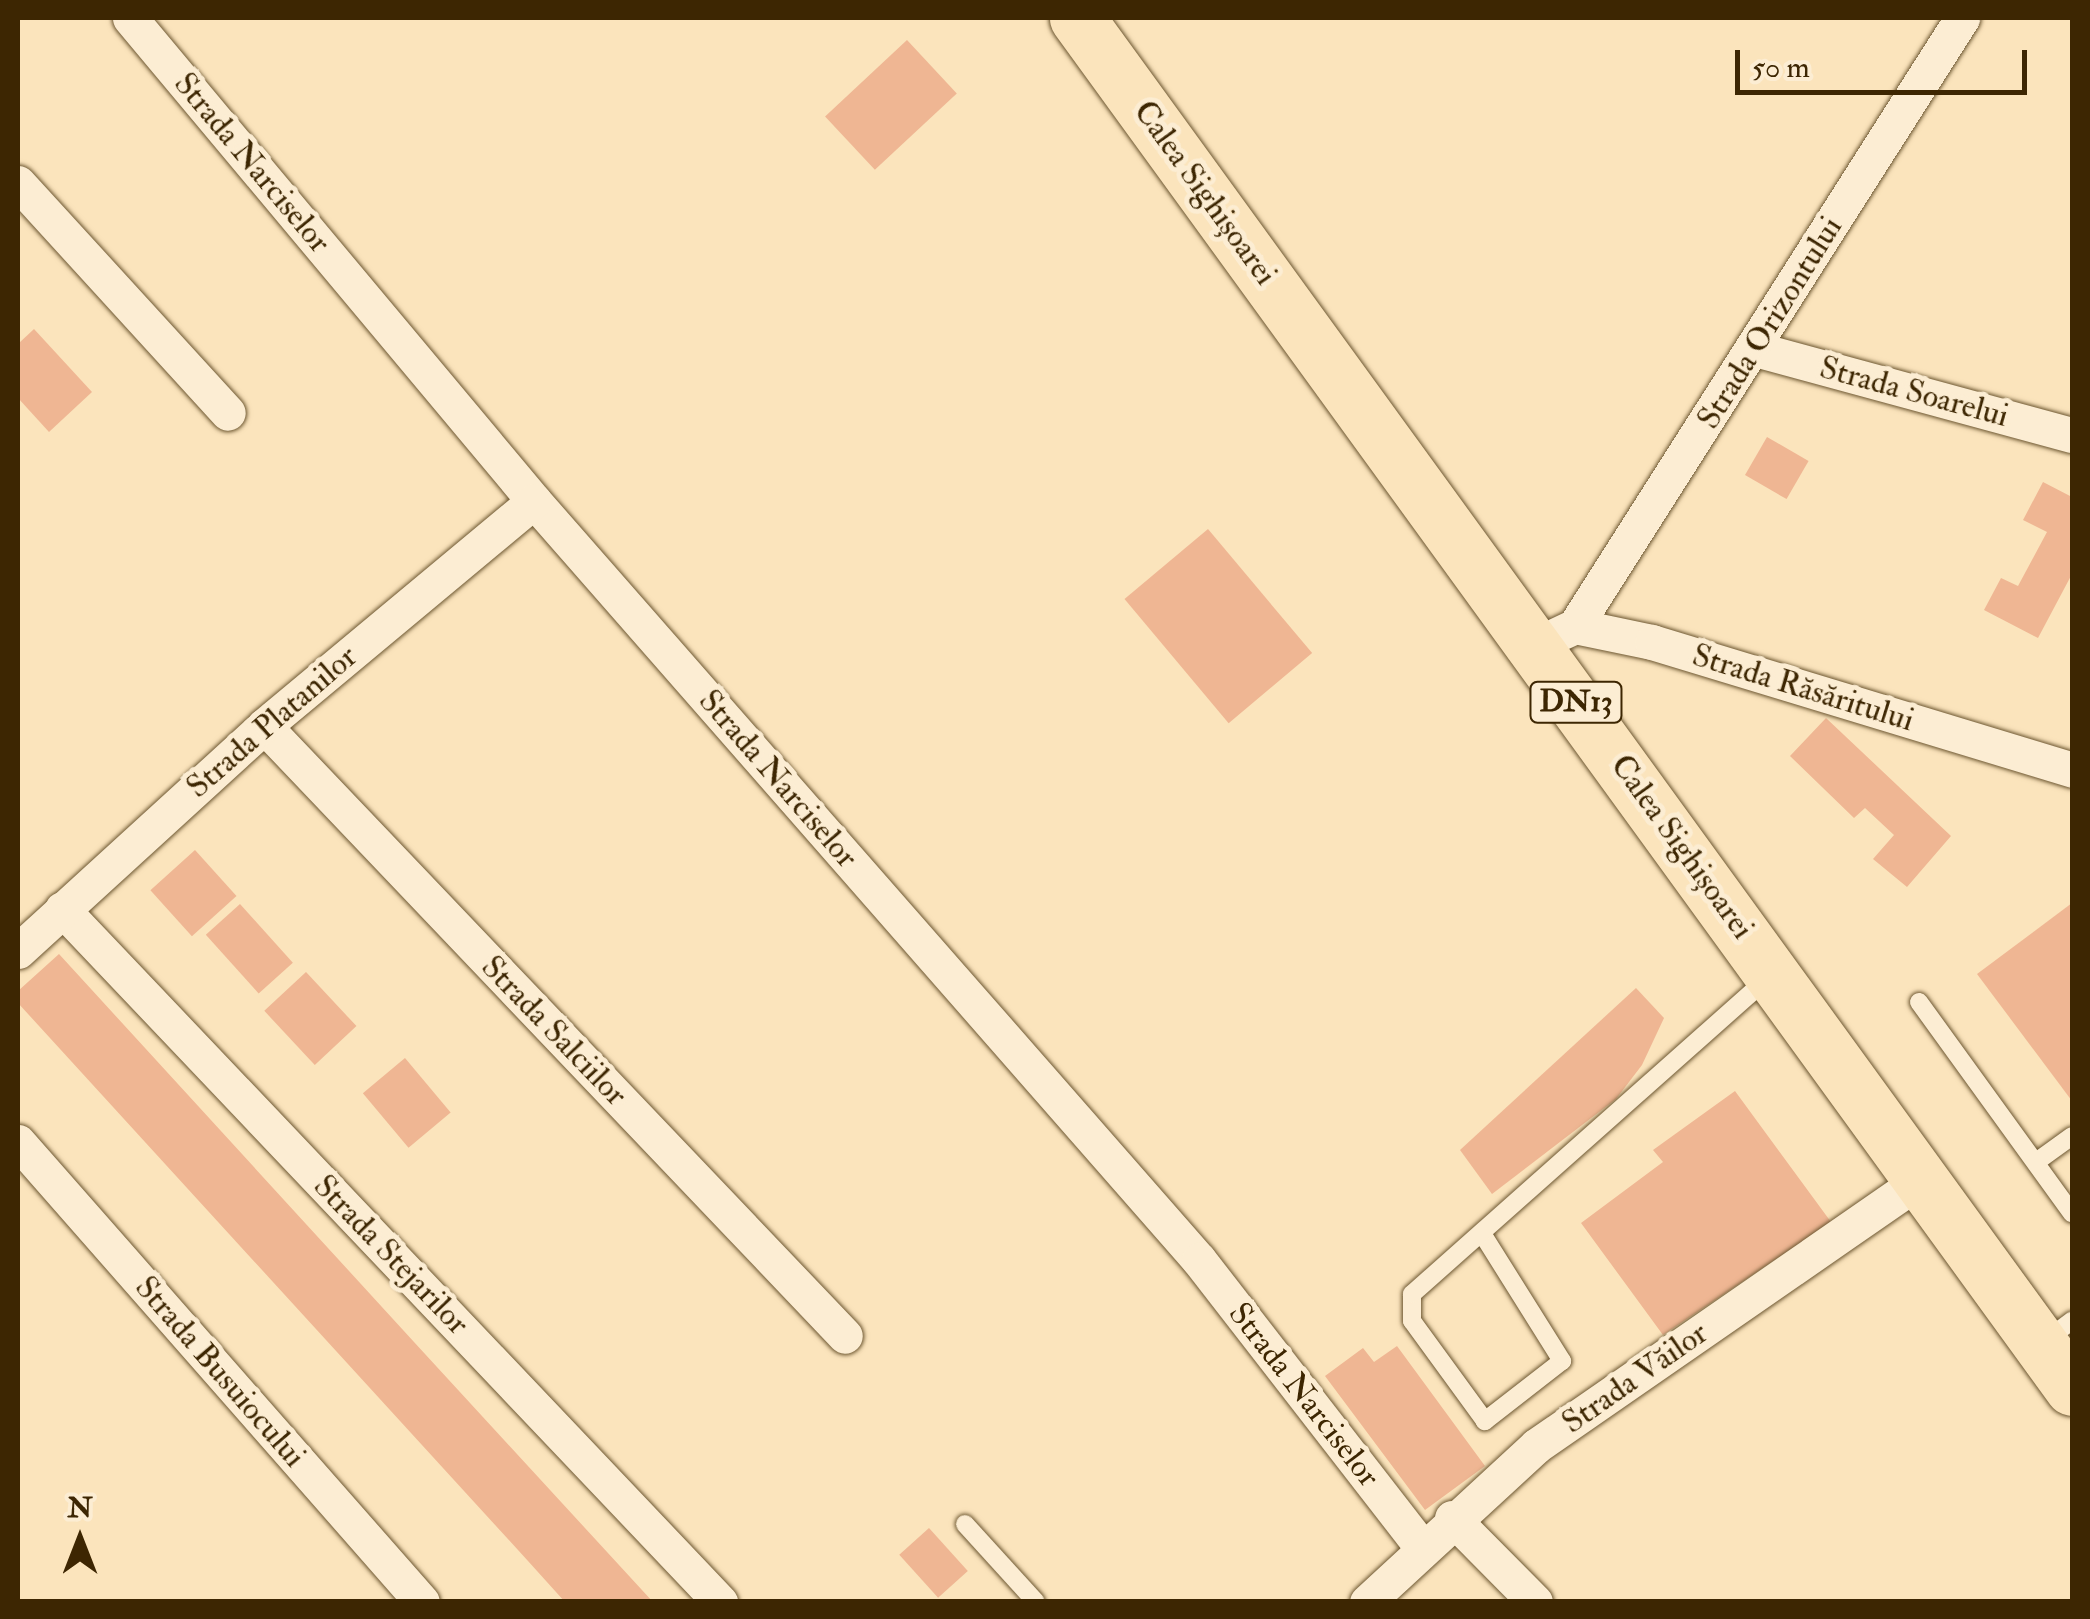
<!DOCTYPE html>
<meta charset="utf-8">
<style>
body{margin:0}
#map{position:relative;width:2090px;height:1619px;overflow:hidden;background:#fbe4bc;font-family:"IM FELL Double Pica",serif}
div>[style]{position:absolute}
.building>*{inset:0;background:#efb693;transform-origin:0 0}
.roads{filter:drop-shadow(0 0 2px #6c5630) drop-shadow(0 0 2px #6c5630)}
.service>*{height:18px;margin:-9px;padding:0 9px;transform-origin:9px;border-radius:9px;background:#fcedd3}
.minor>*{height:35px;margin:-17.5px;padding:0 17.5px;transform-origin:17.5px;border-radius:17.5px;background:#fcedd3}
.trunk>*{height:55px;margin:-27.5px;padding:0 27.5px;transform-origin:27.5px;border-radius:27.5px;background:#fbe4bc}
span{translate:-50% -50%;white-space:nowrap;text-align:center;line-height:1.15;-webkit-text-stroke:10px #fcedd3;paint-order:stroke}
.shield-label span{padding:2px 8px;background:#fcedd3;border:2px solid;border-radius:8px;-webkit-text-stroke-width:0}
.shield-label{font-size:30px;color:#3d2602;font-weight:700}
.street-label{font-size:32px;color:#3d2602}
.frame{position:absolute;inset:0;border:20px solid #3d2602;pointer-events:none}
.north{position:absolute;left:30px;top:1489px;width:100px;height:100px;-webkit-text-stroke:8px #fcedd3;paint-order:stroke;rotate:0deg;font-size:28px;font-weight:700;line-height:40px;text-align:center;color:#3d2602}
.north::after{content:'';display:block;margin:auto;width:35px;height:45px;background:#3d2602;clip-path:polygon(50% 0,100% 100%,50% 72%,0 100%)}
.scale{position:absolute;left:1735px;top:50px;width:292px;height:45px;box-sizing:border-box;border:5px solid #3d2602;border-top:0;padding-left:12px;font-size:30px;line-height:35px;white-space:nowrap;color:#3d2602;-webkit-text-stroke:8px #fcedd3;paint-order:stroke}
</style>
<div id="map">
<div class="building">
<div style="left:907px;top:40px;width:73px;height:112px;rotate:47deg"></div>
<div style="clip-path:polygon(34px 329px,92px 392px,49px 432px,18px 398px,18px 344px)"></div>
<div style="left:1767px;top:437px;width:48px;height:44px;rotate:30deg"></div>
<div style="clip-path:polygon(2043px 482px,2072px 497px,2072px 574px,2038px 638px,1984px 610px,2001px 578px,2018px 586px,2047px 532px,2023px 520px)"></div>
<div style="left:1208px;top:529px;width:162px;height:109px;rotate:50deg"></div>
<div style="clip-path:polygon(1826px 718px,1951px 836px,1907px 887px,1873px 859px,1894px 835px,1865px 808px,1854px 818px,1790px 756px)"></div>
<div style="left:195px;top:850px;width:62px;height:60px;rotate:48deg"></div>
<div style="clip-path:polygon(2072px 903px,2072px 1101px,1977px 974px)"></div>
<div style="left:240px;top:904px;width:79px;height:46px;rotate:48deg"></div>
<div style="clip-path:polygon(59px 954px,414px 1342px,653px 1602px,565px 1602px,528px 1561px,18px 1003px,18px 991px)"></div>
<div style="left:306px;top:972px;width:74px;height:57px;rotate:47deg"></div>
<div style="clip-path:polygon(1636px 988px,1664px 1018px,1642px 1065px,1616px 1099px,1492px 1194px,1460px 1150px)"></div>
<div style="left:405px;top:1058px;width:71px;height:55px;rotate:50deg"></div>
<div style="clip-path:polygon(1735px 1091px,1831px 1222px,1663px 1335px,1581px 1223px,1663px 1162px,1653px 1150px)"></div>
<div style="clip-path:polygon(1397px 1346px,1485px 1466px,1425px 1510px,1325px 1376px,1363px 1348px,1374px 1362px)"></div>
<div style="left:929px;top:1528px;width:58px;height:40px;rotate:48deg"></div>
</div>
<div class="roads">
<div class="service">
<div style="left:1919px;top:1002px;width:261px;rotate:54.1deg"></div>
<div style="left:2036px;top:1162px;width:44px;rotate:-35.8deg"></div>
<div style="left:1483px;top:1235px;width:149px;rotate:57.9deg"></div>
<div style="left:1562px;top:1361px;width:98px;rotate:142.1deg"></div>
<div style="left:1485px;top:1421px;width:124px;rotate:-126.1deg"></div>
<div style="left:1412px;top:1321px;width:27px;rotate:-90deg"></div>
<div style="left:1412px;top:1294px;width:476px;rotate:-41.6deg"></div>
<div style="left:2045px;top:1341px;width:34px;rotate:-37deg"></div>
<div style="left:965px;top:1524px;width:105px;rotate:47.7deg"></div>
</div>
<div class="minor">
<div style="left:130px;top:18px;width:630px;rotate:50.09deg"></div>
<div style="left:534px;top:501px;width:1009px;rotate:48.78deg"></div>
<div style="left:1199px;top:1260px;width:361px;rotate:52.2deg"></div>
<div style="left:18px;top:183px;width:311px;rotate:47.6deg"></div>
<div style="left:1755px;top:349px;width:328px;rotate:15.2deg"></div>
<div style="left:1575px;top:626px;width:721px;rotate:-57.52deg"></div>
<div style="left:1556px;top:635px;width:21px;rotate:-25deg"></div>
<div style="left:1575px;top:626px;width:79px;rotate:11.7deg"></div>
<div style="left:1652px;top:642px;width:439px;rotate:16.9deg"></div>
<div style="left:264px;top:726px;width:842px;rotate:46.39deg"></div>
<div style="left:62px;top:909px;width:956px;rotate:46.48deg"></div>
<div style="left:18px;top:951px;width:333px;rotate:-42.4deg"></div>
<div style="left:264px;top:726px;width:351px;rotate:-39.8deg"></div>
<div style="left:18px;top:1142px;width:612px;rotate:48.71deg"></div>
<div style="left:1452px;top:1518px;width:118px;rotate:45.3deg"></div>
<div style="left:1367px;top:1602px;width:230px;rotate:-42.7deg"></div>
<div style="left:1536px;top:1446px;width:469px;rotate:-34.7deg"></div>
</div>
<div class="trunk">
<div style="left:1077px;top:18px;width:1693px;rotate:54.01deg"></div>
</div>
</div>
<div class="shield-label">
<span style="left:1576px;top:702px">DN13</span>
</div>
<div class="street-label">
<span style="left:252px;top:163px;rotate:50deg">Strada Narciselor</span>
<span style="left:1205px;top:193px;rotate:54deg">Calea Sighișoarei</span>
<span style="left:1770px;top:323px;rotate:-58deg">Strada Orizontului</span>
<span style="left:1914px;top:392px;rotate:15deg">Strada Soarelui</span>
<span style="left:1803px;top:688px;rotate:17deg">Strada Răsăritului</span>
<span style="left:272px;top:722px;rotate:-41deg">Strada Platanilor</span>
<span style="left:778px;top:779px;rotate:49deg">Strada Narciselor</span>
<span style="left:1682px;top:847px;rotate:54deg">Calea Sighișoarei</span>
<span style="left:554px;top:1031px;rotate:46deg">Strada Salciilor</span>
<span style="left:391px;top:1255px;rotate:46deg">Strada Stejarilor</span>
<span style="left:220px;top:1372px;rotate:49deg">Strada Busuiocului</span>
<span style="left:1635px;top:1378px;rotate:-35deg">Strada Văilor</span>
<span style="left:1304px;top:1395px;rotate:52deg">Strada Narciselor</span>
</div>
<div class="frame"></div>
<div class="north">N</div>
<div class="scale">50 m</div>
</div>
